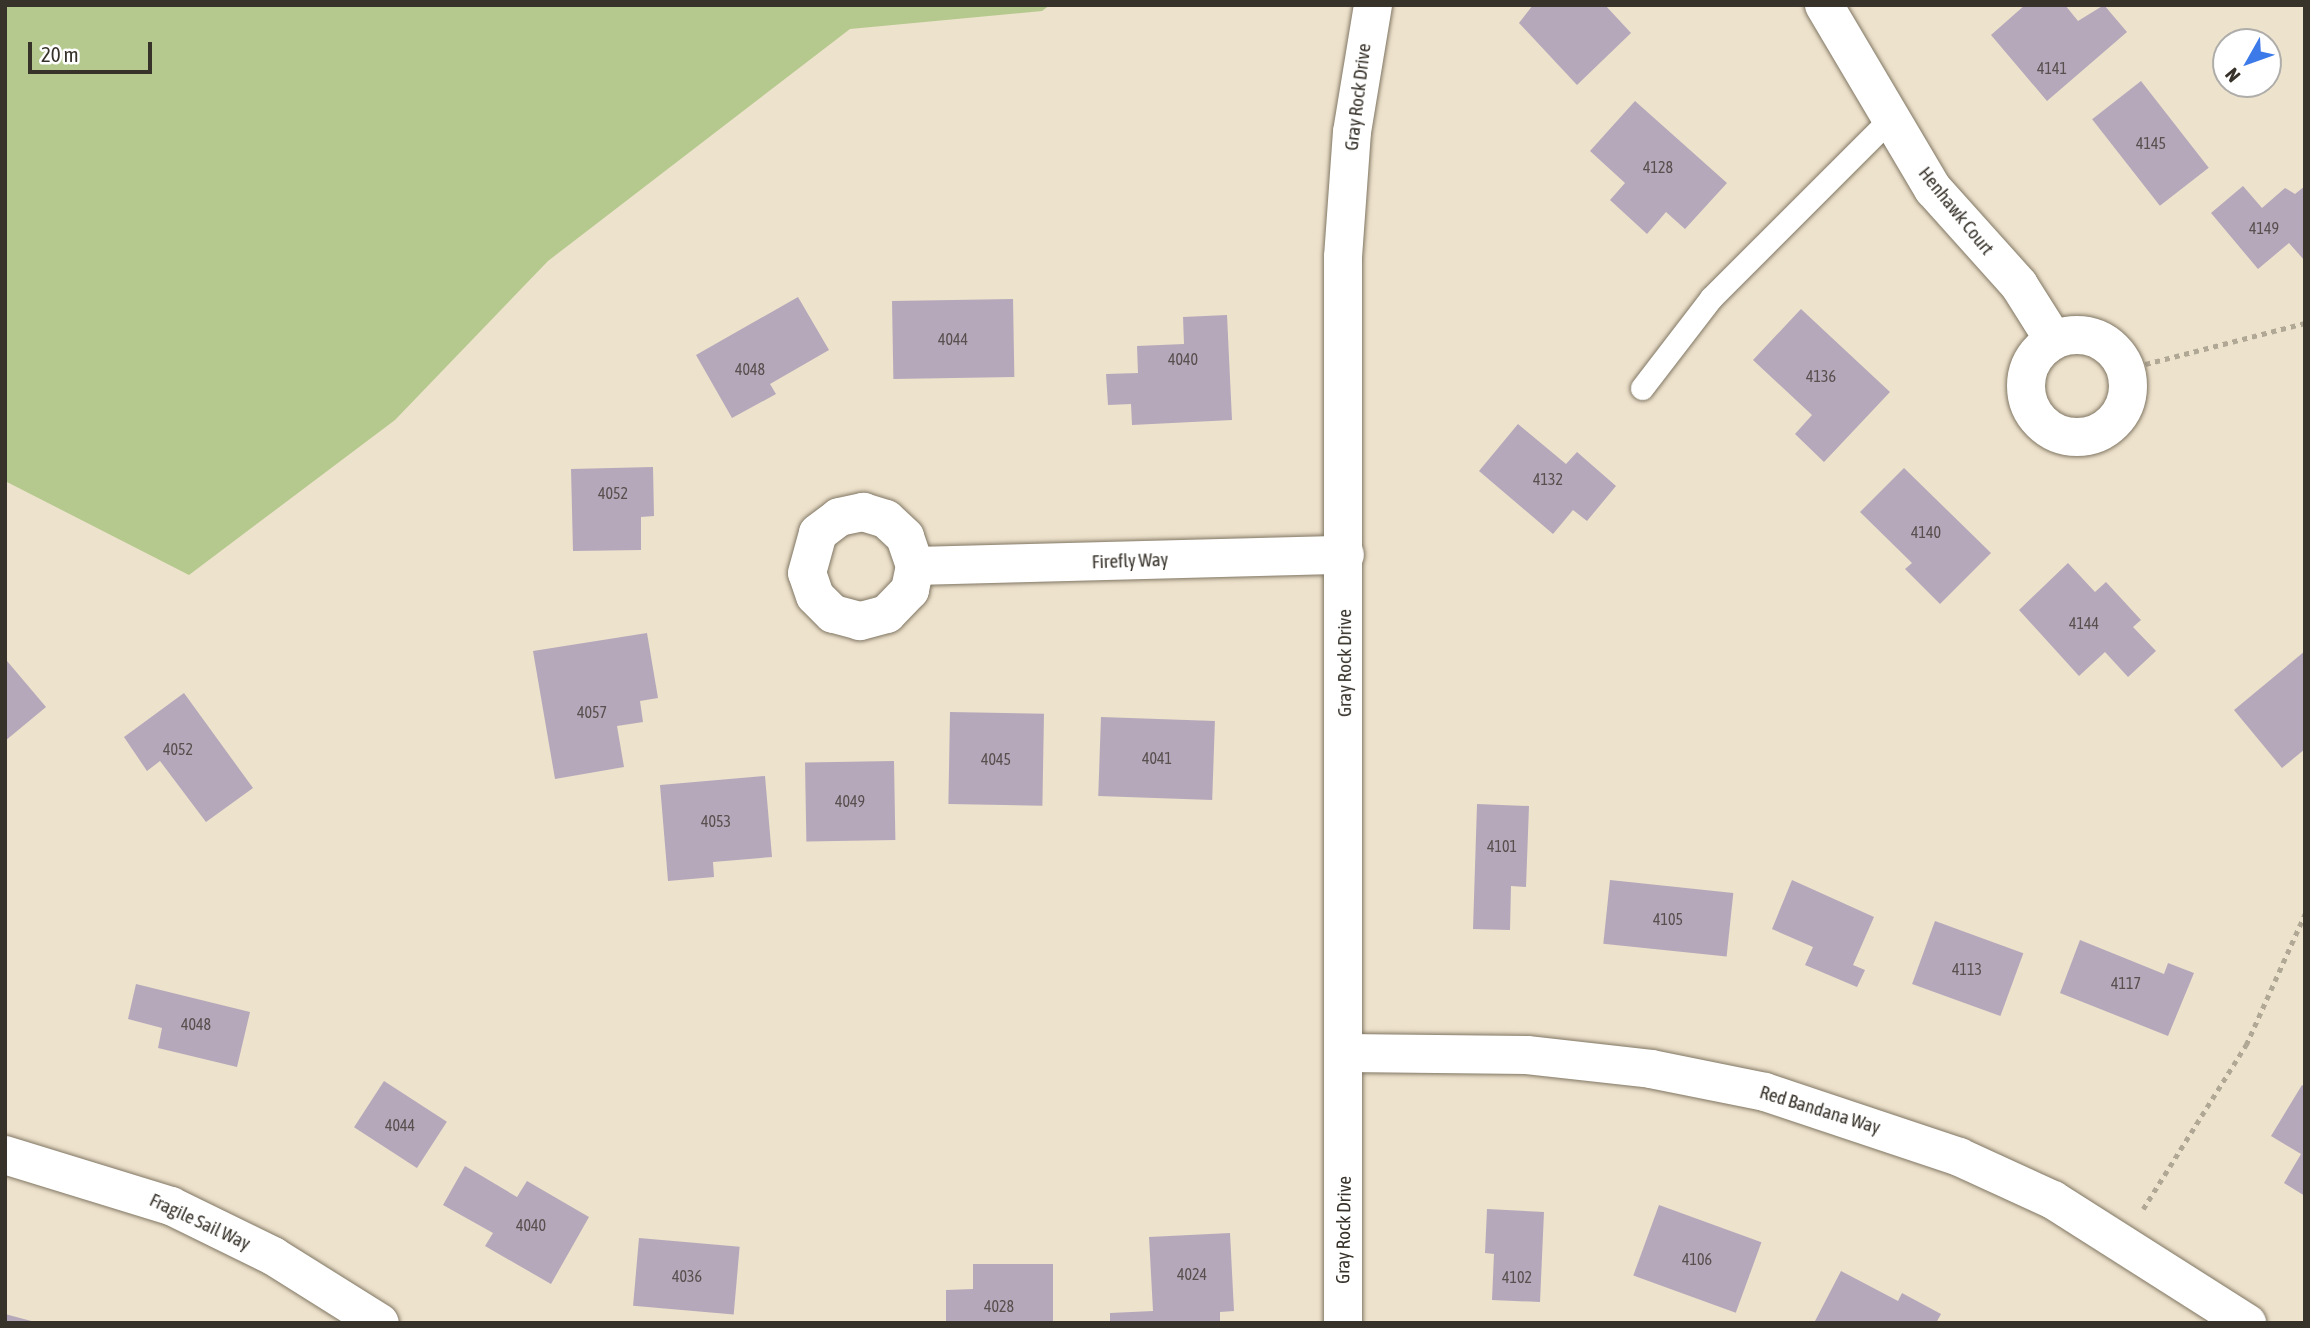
<!DOCTYPE html>
<style>
body{margin:0}
#map{position:relative;width:2310px;height:1328px;overflow:hidden;background:#ede2cc;font-family:"Asap Condensed",sans-serif}
div>[style]{position:absolute}
.green>*{inset:0;background:#b5c98e}
.building>*{inset:0;background:#b6a8bb;transform-origin:0 0}
.path>*{height:4.5px;margin-top:-2.25px;transform-origin:0;background:repeating-linear-gradient(90deg,#b0a795 0 5px,transparent 0 10px)}
.roads{filter:drop-shadow(0 0 2px #807663) drop-shadow(0 0 2px #807663)}
.lane>*{height:23px;margin:-11.5px;padding:0 11.5px;transform-origin:11.5px;border-radius:11.5px;background:#fff}
.street>*{height:38px;margin:-19px;padding:0 19px;transform-origin:19px;border-radius:19px;background:#fff}
.street>.ring{margin:-19px;padding:0;box-sizing:content-box;background:none;border:38px solid #fff;border-radius:50%}
span{translate:-50% -50%;white-space:nowrap;text-align:center;line-height:1.15;-webkit-text-stroke:7px #fff;paint-order:stroke}
.number-label{font-size:16px;color:#57504e}
.number-label span{-webkit-text-stroke-width:0}
.street-label{font-size:19px;color:#37322a}
.frame{position:absolute;inset:0;border:7px solid #37322a;pointer-events:none}
.north{position:absolute;left:2212px;top:28px;width:70px;height:70px;box-sizing:border-box;background:#fff;border:2px solid #afadaa;border-radius:50%;rotate:230deg;font-size:19px;font-weight:700;line-height:28px;text-align:center;color:#37322a}
.north::after{content:'';display:block;margin:auto;width:24px;height:32px;background:#3c7ae9;clip-path:polygon(50% 0,100% 100%,50% 72%,0 100%)}
.scale{position:absolute;left:28px;top:42px;width:124px;height:32px;box-sizing:border-box;border:4px solid #37322a;border-top:0;padding-left:9px;font-size:21px;line-height:24px;white-space:nowrap;color:#37322a;-webkit-text-stroke:5px #fff;paint-order:stroke}
</style>
<div id="map">
<div class="green">
<div style="clip-path:polygon(5px 5px,1050px 5px,1042px 11px,850px 29px,548px 261px,395px 420px,189px 575px,5px 481px)"></div>
</div>
<div class="building">
<div style="clip-path:polygon(1533px 5px,1605px 5px,1631px 33px,1577px 85px,1519px 23px)"></div>
<div style="clip-path:polygon(2025px 5px,2065px 5px,2078px 21px,2104px 5px,2127px 32px,2047px 101px,1991px 35px)"></div>
<div style="left:2141px;top:81px;width:110px;height:62px;rotate:52deg"></div>
<div style="clip-path:polygon(1635px 101px,1727px 183px,1685px 229px,1666px 212px,1647px 234px,1610px 200px,1625px 183px,1590px 151px)"></div>
<div style="clip-path:polygon(2243px 186px,2262px 208px,2285px 188px,2295px 194px,2305px 186px,2305px 261px,2289px 243px,2258px 269px,2211px 213px)"></div>
<div style="clip-path:polygon(798px 297px,829px 350px,770px 384px,776px 394px,732px 418px,696px 355px)"></div>
<div style="left:1013px;top:299px;width:78px;height:121px;rotate:89deg"></div>
<div style="clip-path:polygon(1801px 309px,1890px 392px,1824px 462px,1795px 434px,1812px 415px,1753px 360px)"></div>
<div style="clip-path:polygon(1227px 315px,1232px 420px,1132px 425px,1131px 404px,1108px 405px,1106px 374px,1138px 373px,1137px 346px,1184px 344px,1183px 317px)"></div>
<div style="clip-path:polygon(1518px 424px,1566px 464px,1577px 452px,1616px 486px,1587px 521px,1573px 510px,1553px 534px,1479px 471px)"></div>
<div style="clip-path:polygon(653px 467px,654px 516px,641px 517px,641px 550px,573px 551px,571px 469px)"></div>
<div style="clip-path:polygon(1904px 468px,1991px 553px,1940px 604px,1905px 569px,1912px 563px,1860px 512px)"></div>
<div style="clip-path:polygon(2068px 563px,2095px 592px,2106px 582px,2141px 620px,2133px 627px,2156px 651px,2128px 677px,2105px 652px,2079px 676px,2019px 610px)"></div>
<div style="clip-path:polygon(647px 633px,658px 698px,640px 701px,643px 722px,617px 726px,624px 767px,555px 779px,533px 651px)"></div>
<div style="clip-path:polygon(2305px 651px,2305px 749px,2282px 768px,2234px 710px)"></div>
<div style="clip-path:polygon(7px 661px,46px 707px,5px 741px,5px 662px)"></div>
<div style="clip-path:polygon(184px 693px,253px 788px,206px 822px,160px 761px,147px 771px,124px 737px)"></div>
<div style="left:950px;top:712px;width:94px;height:92px;rotate:1deg"></div>
<div style="left:1101px;top:717px;width:114px;height:79px;rotate:2deg"></div>
<div style="left:894px;top:761px;width:79px;height:89px;rotate:89deg"></div>
<div style="clip-path:polygon(765px 776px,772px 857px,713px 862px,714px 877px,668px 881px,660px 785px)"></div>
<div style="clip-path:polygon(1477px 804px,1529px 806px,1526px 887px,1511px 886px,1510px 930px,1473px 929px)"></div>
<div style="left:1610px;top:880px;width:124px;height:64px;rotate:6deg"></div>
<div style="clip-path:polygon(1792px 880px,1874px 917px,1853px 965px,1865px 970px,1857px 987px,1805px 965px,1813px 947px,1772px 929px)"></div>
<div style="left:1935px;top:921px;width:94px;height:67px;rotate:20deg"></div>
<div style="clip-path:polygon(2080px 940px,2164px 974px,2168px 963px,2194px 973px,2168px 1036px,2060px 993px)"></div>
<div style="clip-path:polygon(136px 984px,250px 1012px,237px 1067px,158px 1048px,162px 1028px,128px 1019px)"></div>
<div style="left:384px;top:1081px;width:75px;height:55px;rotate:33deg"></div>
<div style="clip-path:polygon(2302px 1085px,2305px 1087px,2305px 1196px,2284px 1183px,2301px 1154px,2271px 1136px)"></div>
<div style="clip-path:polygon(465px 1166px,517px 1197px,527px 1181px,589px 1217px,551px 1284px,485px 1246px,493px 1233px,443px 1205px)"></div>
<div style="left:1659px;top:1205px;width:109px;height:75px;rotate:20deg"></div>
<div style="clip-path:polygon(1487px 1209px,1544px 1212px,1540px 1302px,1492px 1300px,1494px 1254px,1485px 1253px)"></div>
<div style="clip-path:polygon(1230px 1233px,1234px 1311px,1220px 1312px,1220px 1323px,1110px 1323px,1110px 1313px,1153px 1311px,1149px 1237px)"></div>
<div style="left:639px;top:1238px;width:101px;height:68px;rotate:5deg"></div>
<div style="clip-path:polygon(973px 1264px,1053px 1264px,1053px 1323px,946px 1323px,946px 1290px,973px 1289px)"></div>
<div style="clip-path:polygon(1841px 1271px,1898px 1301px,1902px 1293px,1941px 1314px,1936px 1323px,1814px 1323px)"></div>
<div style="clip-path:polygon(5px 1314px,35px 1322px,35px 1323px,5px 1323px)"></div>
</div>
<div class="path">
<div style="left:2126px;top:369px;width:185px;rotate:-14.4deg"></div>
<div style="left:2143px;top:1209px;width:194px;rotate:-57.9deg"></div>
<div style="left:2246px;top:1045px;width:144px;rotate:-65.8deg"></div>
</div>
<div class="roads">
<div class="lane">
<div style="left:1642px;top:388px;width:113px;rotate:-52.5deg"></div>
<div style="left:1711px;top:298px;width:253px;rotate:-45deg"></div>
</div>
<div class="street">
<div style="left:1824px;top:5px;width:214px;rotate:59.4deg"></div>
<div style="left:1933px;top:189px;width:129px;rotate:48.1deg"></div>
<div style="left:2019px;top:285px;width:64px;rotate:57.8deg"></div>
<div class="ring" style="left:2026px;top:335px;width:64px;height:64px"></div>
<div style="left:915px;top:566px;width:25px;rotate:102deg"></div>
<div style="left:910px;top:590px;width:33px;rotate:134deg"></div>
<div style="left:887px;top:614px;width:28px;rotate:165deg"></div>
<div style="left:860px;top:621px;width:28px;rotate:-165deg"></div>
<div style="left:833px;top:614px;width:25px;rotate:-135deg"></div>
<div style="left:815px;top:596px;width:24px;rotate:-109deg"></div>
<div style="left:807px;top:573px;width:41px;rotate:-74.6deg"></div>
<div style="left:818px;top:533px;width:26px;rotate:-37deg"></div>
<div style="left:839px;top:517px;width:25px;rotate:-12deg"></div>
<div style="left:863px;top:512px;width:24px;rotate:17deg"></div>
<div style="left:886px;top:519px;width:26px;rotate:43deg"></div>
<div style="left:905px;top:537px;width:31px;rotate:71deg"></div>
<div style="left:915px;top:566px;width:430px;rotate:-1.5deg"></div>
<div style="left:1346px;top:1053px;width:181px;rotate:0.6deg"></div>
<div style="left:1527px;top:1055px;width:125px;rotate:6.4deg"></div>
<div style="left:1651px;top:1069px;width:116px;rotate:11.4deg"></div>
<div style="left:1765px;top:1092px;width:205px;rotate:18.5deg"></div>
<div style="left:1959px;top:1157px;width:103px;rotate:24.6deg"></div>
<div style="left:2053px;top:1200px;width:230px;rotate:32.4deg"></div>
<div style="left:5px;top:1155px;width:174px;rotate:17.1deg"></div>
<div style="left:171px;top:1206px;width:114px;rotate:26.1deg"></div>
<div style="left:273px;top:1256px;width:126px;rotate:32.1deg"></div>
<div style="left:1343px;top:1323px;width:1066px;rotate:-90deg"></div>
<div style="left:1343px;top:257px;width:125px;rotate:-85.9deg"></div>
<div style="left:1352px;top:132px;width:129px;rotate:-80.6deg"></div>
</div>
</div>
<div class="number-label">
<span style="left:2052px;top:68px">4141</span>
<span style="left:2151px;top:143px">4145</span>
<span style="left:1658px;top:167px">4128</span>
<span style="left:2264px;top:228px">4149</span>
<span style="left:953px;top:339px">4044</span>
<span style="left:1183px;top:359px">4040</span>
<span style="left:750px;top:369px">4048</span>
<span style="left:1821px;top:376px">4136</span>
<span style="left:1548px;top:479px">4132</span>
<span style="left:613px;top:493px">4052</span>
<span style="left:1926px;top:532px">4140</span>
<span style="left:2084px;top:623px">4144</span>
<span style="left:592px;top:712px">4057</span>
<span style="left:178px;top:749px">4052</span>
<span style="left:1157px;top:758px">4041</span>
<span style="left:996px;top:759px">4045</span>
<span style="left:850px;top:801px">4049</span>
<span style="left:716px;top:821px">4053</span>
<span style="left:1502px;top:846px">4101</span>
<span style="left:1668px;top:919px">4105</span>
<span style="left:1967px;top:969px">4113</span>
<span style="left:2126px;top:983px">4117</span>
<span style="left:196px;top:1024px">4048</span>
<span style="left:400px;top:1125px">4044</span>
<span style="left:531px;top:1225px">4040</span>
<span style="left:1697px;top:1259px">4106</span>
<span style="left:1192px;top:1274px">4024</span>
<span style="left:687px;top:1276px">4036</span>
<span style="left:1517px;top:1277px">4102</span>
<span style="left:999px;top:1306px">4028</span>
</div>
<div class="street-label">
<span style="left:1358px;top:97px;rotate:-83deg">Gray Rock Drive</span>
<span style="left:1956px;top:211px;rotate:51deg">Henhawk Court</span>
<span style="left:1130px;top:561px;rotate:-2deg">Firefly Way</span>
<span style="left:1345px;top:663px;rotate:-90deg">Gray Rock Drive</span>
<span style="left:1820px;top:1110px;rotate:17deg">Red Bandana Way</span>
<span style="left:200px;top:1222px;rotate:25deg">Fragile Sail Way</span>
<span style="left:1344px;top:1230px;rotate:-89deg">Gray Rock Drive</span>
</div>
<div class="frame"></div>
<div class="north">N</div>
<div class="scale">20 m</div>
</div>
